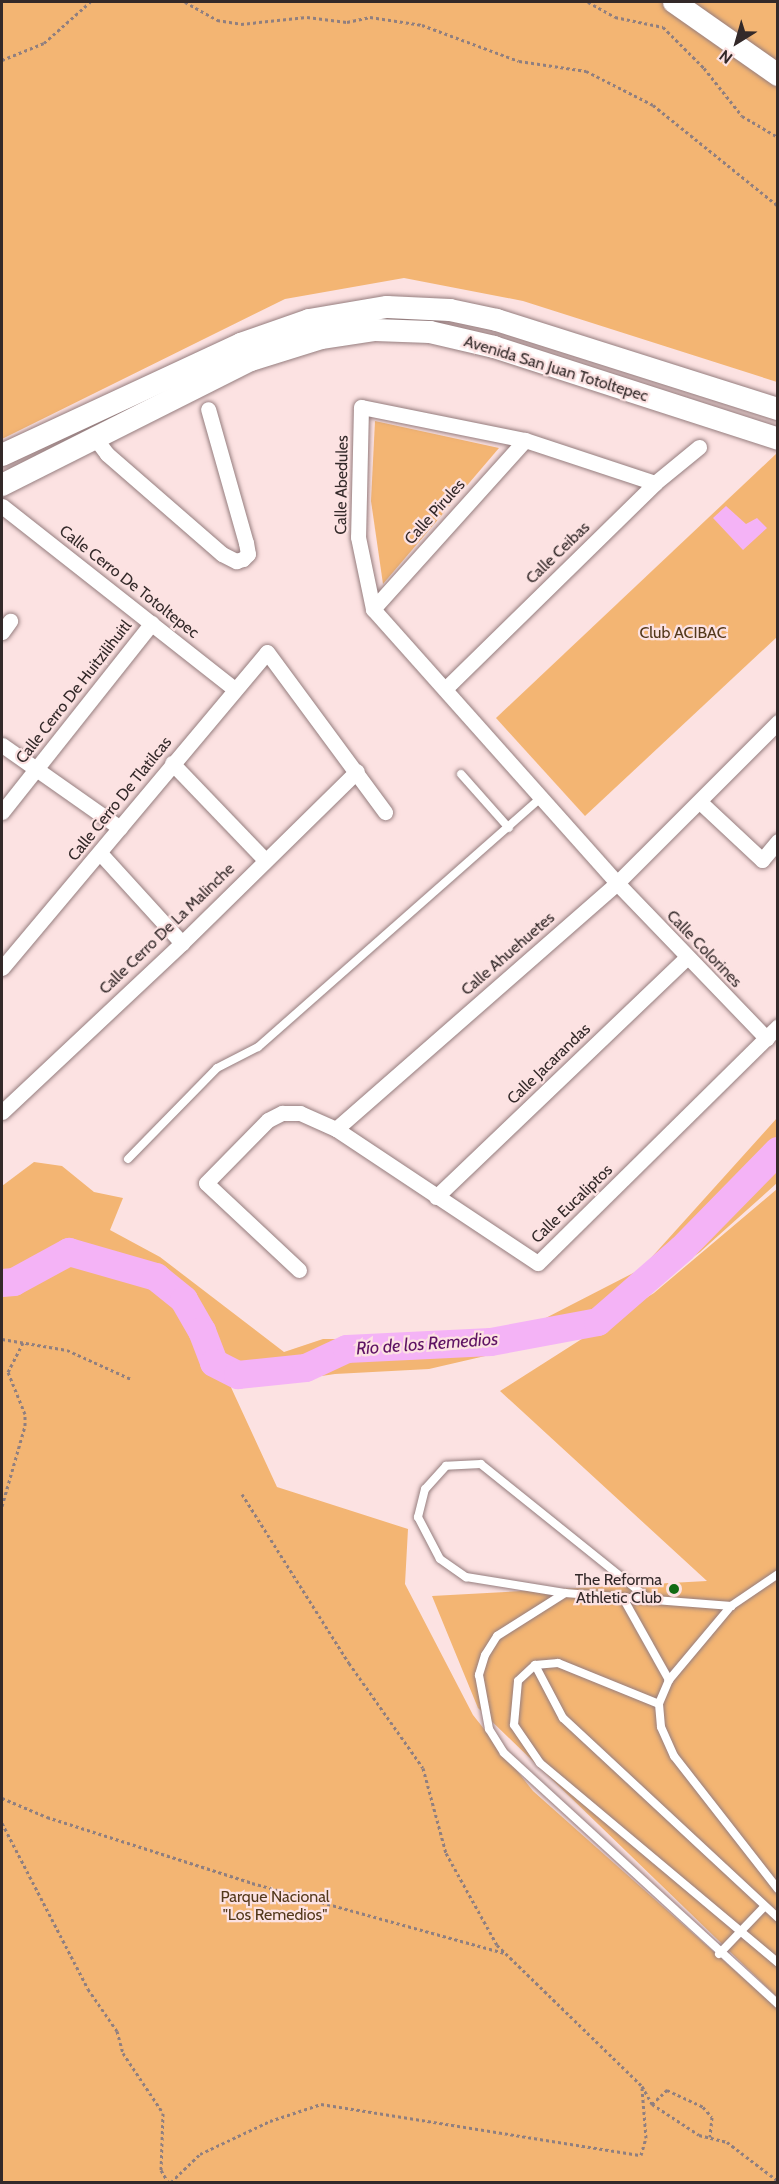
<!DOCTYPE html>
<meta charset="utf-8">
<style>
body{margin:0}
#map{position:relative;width:779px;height:2184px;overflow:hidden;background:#fce2e2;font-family:Cabin,sans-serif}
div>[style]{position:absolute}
.green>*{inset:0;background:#f3b573}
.water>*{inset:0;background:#f4b3f6}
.river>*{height:28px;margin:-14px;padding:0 14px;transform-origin:14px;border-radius:14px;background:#f4b3f6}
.path>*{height:3px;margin-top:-1.5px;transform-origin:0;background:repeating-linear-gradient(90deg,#907f7f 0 3px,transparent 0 6px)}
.roads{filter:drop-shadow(0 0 2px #957d7e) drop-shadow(0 0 2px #957d7e)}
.service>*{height:8px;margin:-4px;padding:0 4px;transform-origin:4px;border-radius:4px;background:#fff}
.minor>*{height:15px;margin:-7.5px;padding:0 7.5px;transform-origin:7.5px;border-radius:7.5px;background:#fff}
.secondary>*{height:22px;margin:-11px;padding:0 11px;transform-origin:11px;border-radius:11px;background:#fff}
.dots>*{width:16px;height:16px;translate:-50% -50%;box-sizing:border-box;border:3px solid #fce2e2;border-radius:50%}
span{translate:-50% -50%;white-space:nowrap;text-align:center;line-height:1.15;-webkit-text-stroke:4.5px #fce2e2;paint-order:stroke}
.street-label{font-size:16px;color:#332929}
.park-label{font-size:16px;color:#53381b}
.poi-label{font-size:16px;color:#332929}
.right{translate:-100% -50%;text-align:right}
.water-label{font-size:18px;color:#5e1263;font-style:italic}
.frame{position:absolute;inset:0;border:3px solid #332929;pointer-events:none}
.north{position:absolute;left:707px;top:12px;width:60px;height:60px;-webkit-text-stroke:4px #fce2e2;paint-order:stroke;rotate:217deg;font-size:16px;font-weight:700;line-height:24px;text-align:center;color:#332929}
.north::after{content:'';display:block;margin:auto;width:21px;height:27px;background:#332929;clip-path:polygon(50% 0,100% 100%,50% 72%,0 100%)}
</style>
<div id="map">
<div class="green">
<div style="clip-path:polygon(2px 2px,777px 2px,777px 382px,523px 301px,404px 278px,285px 299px,2px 439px)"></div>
<div style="clip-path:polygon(375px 421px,499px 448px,383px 584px,371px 501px)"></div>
<div style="clip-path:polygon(777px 453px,777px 637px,585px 816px,496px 718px)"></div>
<div style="clip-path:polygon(777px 1118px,777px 1183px,700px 1252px,589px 1332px,429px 1369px,335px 1374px,281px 1382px,223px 1370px,277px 1487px,408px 1529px,405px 1584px,473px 1715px,533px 1791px,777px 2008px,777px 2182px,2px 2182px,2px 1186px,34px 1162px,62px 1166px,94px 1192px,123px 1198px,110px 1230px,160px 1257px,284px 1352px,323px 1339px,387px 1339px,534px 1324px,641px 1269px)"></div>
<div style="clip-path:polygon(777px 1189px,777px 1997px,478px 1708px,432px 1596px,707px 1581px,500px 1391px,654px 1293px)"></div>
</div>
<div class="water">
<div style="clip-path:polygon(726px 506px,746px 524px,757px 518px,767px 528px,743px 550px,713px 518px)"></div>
</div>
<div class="river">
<div style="left:2px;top:1283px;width:12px;rotate:-5deg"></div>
<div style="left:14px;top:1282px;width:63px;rotate:-28.6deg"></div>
<div style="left:69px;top:1252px;width:91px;rotate:16deg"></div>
<div style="left:156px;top:1277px;width:36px;rotate:39deg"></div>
<div style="left:184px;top:1300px;width:36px;rotate:60deg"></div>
<div style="left:202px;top:1331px;width:34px;rotate:69deg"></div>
<div style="left:214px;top:1363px;width:27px;rotate:27deg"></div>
<div style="left:238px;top:1375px;width:68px;rotate:-5.9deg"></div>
<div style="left:306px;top:1368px;width:45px;rotate:-24.9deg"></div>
<div style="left:347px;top:1349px;width:144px;rotate:-2.8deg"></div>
<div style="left:491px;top:1342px;width:109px;rotate:-10.6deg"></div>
<div style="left:598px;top:1322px;width:111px;rotate:-41deg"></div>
<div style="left:682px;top:1249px;width:137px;rotate:-45.6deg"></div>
</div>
<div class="path">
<div style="left:185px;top:2px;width:37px;rotate:29deg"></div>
<div style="left:217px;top:20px;width:24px;rotate:9deg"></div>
<div style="left:241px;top:24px;width:66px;rotate:-6.1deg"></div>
<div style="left:307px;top:17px;width:40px;rotate:7.1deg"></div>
<div style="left:347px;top:22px;width:24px;rotate:-12deg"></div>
<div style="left:370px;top:17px;width:53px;rotate:8.7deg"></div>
<div style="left:422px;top:25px;width:103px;rotate:20.4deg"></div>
<div style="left:519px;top:61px;width:68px;rotate:8.5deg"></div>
<div style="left:586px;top:71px;width:75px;rotate:26.9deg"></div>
<div style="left:653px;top:105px;width:161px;rotate:38.9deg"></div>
<div style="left:588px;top:2px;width:31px;rotate:29deg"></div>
<div style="left:615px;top:17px;width:49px;rotate:11.8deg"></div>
<div style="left:663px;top:27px;width:58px;rotate:45deg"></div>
<div style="left:704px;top:68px;width:61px;rotate:51.6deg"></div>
<div style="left:742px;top:116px;width:42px;rotate:30.3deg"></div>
<div style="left:2px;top:60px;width:45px;rotate:-22deg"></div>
<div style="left:44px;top:43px;width:62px;rotate:-41.7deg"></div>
<div style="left:2px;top:1339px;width:66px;rotate:9.6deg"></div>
<div style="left:67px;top:1350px;width:70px;rotate:24.4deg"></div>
<div style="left:242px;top:1494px;width:200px;rotate:57.7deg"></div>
<div style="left:349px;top:1663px;width:128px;rotate:54.8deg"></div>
<div style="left:423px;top:1768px;width:88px;rotate:74.9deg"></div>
<div style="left:446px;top:1853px;width:105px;rotate:61deg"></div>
<div style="left:497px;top:1945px;width:202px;rotate:44.2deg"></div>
<div style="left:642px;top:2086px;width:21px;rotate:61deg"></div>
<div style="left:652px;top:2104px;width:56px;rotate:33.4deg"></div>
<div style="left:699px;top:2135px;width:29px;rotate:14deg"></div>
<div style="left:727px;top:2142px;width:64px;rotate:37.4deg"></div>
<div style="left:2px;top:1506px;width:83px;rotate:-74deg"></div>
<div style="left:25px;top:1426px;width:12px;rotate:-90deg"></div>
<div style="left:25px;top:1414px;width:45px;rotate:-112deg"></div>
<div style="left:8px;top:1372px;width:33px;rotate:-63deg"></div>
<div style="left:2px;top:1798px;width:49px;rotate:22.9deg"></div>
<div style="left:47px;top:1817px;width:215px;rotate:17.8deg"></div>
<div style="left:252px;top:1883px;width:262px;rotate:15.5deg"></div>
<div style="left:2px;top:1823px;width:187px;rotate:62.6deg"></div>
<div style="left:88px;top:1989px;width:51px;rotate:55.4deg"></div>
<div style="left:117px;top:2031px;width:23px;rotate:75deg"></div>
<div style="left:123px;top:2053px;width:72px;rotate:56.3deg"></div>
<div style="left:163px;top:2113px;width:57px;rotate:92deg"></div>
<div style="left:161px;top:2170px;width:14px;rotate:60deg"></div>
<div style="left:652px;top:2104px;width:21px;rotate:-43deg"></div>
<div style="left:667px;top:2090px;width:40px;rotate:25deg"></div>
<div style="left:703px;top:2107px;width:13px;rotate:48deg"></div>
<div style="left:712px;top:2117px;width:20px;rotate:96deg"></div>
<div style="left:171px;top:2182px;width:40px;rotate:-44deg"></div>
<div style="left:200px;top:2154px;width:77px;rotate:-25.2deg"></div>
<div style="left:270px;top:2121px;width:54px;rotate:-18.4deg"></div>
<div style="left:321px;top:2104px;width:324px;rotate:9.1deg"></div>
<div style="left:641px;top:2155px;width:18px;rotate:-74deg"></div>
<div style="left:646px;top:2138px;width:50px;rotate:-94.6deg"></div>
</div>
<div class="roads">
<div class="service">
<div style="left:461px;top:774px;width:72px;rotate:48.4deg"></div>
<div style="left:128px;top:1159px;width:127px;rotate:-45.6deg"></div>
<div style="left:217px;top:1068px;width:46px;rotate:-27.1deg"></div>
<div style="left:258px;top:1047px;width:378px;rotate:-41.4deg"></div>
<div style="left:565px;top:1593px;width:80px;rotate:147.7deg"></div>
<div style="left:497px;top:1636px;width:22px;rotate:122deg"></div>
<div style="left:485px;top:1655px;width:21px;rotate:107deg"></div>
<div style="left:479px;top:1675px;width:55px;rotate:79.5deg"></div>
<div style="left:489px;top:1729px;width:28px;rotate:58deg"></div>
<div style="left:504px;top:1753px;width:372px;rotate:42.5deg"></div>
<div style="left:623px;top:1598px;width:94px;rotate:60.7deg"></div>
<div style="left:650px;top:1600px;width:217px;rotate:-141.2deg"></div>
<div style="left:481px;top:1464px;width:35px;rotate:177deg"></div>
<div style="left:446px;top:1466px;width:31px;rotate:132deg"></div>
<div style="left:425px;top:1489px;width:29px;rotate:104deg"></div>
<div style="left:418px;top:1517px;width:47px;rotate:62.4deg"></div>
<div style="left:440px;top:1559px;width:32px;rotate:35deg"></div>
<div style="left:466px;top:1577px;width:100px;rotate:9.2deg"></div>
<div style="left:565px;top:1593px;width:167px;rotate:4.5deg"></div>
<div style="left:731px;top:1606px;width:57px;rotate:-34.2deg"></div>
<div style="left:731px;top:1606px;width:97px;rotate:130deg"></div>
<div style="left:669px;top:1680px;width:26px;rotate:113deg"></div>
<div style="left:659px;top:1704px;width:23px;rotate:85deg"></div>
<div style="left:661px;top:1727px;width:32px;rotate:66deg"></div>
<div style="left:674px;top:1756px;width:169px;rotate:52deg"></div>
<div style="left:535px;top:1665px;width:60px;rotate:62.2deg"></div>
<div style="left:563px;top:1718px;width:294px;rotate:42.9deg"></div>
<div style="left:659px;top:1704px;width:109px;rotate:-157.9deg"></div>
<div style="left:558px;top:1663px;width:23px;rotate:175deg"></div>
<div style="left:535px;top:1665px;width:23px;rotate:137deg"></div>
<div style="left:518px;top:1681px;width:44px;rotate:95.2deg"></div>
<div style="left:514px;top:1725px;width:46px;rotate:55.6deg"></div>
<div style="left:540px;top:1763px;width:311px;rotate:40deg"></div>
<div style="left:719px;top:1954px;width:65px;rotate:-46.2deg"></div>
</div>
<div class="minor">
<div style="left:95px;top:438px;width:20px;rotate:53deg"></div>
<div style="left:107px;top:454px;width:152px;rotate:41deg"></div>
<div style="left:222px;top:554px;width:16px;rotate:27deg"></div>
<div style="left:236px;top:561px;width:7px;rotate:-16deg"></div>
<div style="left:243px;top:559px;width:7px;rotate:-45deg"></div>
<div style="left:248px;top:554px;width:11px;rotate:-100deg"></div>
<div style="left:246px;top:543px;width:139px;rotate:-105.8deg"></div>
<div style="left:655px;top:483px;width:137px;rotate:-161.7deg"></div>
<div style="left:525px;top:440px;width:167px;rotate:-168.6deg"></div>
<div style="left:361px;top:407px;width:130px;rotate:91.3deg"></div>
<div style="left:358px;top:537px;width:74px;rotate:78.2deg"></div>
<div style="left:373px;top:609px;width:367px;rotate:48.3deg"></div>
<div style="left:617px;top:883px;width:216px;rotate:46.1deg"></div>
<div style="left:2px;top:506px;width:294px;rotate:38.2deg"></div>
<div style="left:373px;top:609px;width:227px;rotate:-48deg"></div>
<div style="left:2px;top:632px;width:14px;rotate:-54deg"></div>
<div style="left:446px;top:688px;width:293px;rotate:-44.4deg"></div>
<div style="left:655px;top:483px;width:57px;rotate:-39.3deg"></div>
<div style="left:2px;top:745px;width:144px;rotate:35.1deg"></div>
<div style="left:172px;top:763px;width:133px;rotate:46.2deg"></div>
<div style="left:700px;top:802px;width:85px;rotate:43.1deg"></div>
<div style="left:762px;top:860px;width:25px;rotate:-50deg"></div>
<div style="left:2px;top:812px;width:241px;rotate:-51.6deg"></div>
<div style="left:100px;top:853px;width:122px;rotate:47.7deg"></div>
<div style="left:2px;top:968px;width:412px;rotate:-50deg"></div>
<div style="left:267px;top:652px;width:199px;rotate:53.6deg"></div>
<div style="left:2px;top:1112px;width:247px;rotate:-43.2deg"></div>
<div style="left:182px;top:943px;width:245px;rotate:-44.5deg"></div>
<div style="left:336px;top:1129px;width:373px;rotate:-41.2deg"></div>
<div style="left:617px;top:883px;width:228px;rotate:-45deg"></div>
<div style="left:436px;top:1197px;width:347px;rotate:-43.7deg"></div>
<div style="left:299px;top:1270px;width:127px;rotate:-136.9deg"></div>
<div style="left:206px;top:1183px;width:88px;rotate:-45.5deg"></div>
<div style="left:268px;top:1120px;width:16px;rotate:-27deg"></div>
<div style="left:282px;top:1113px;width:18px"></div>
<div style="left:300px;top:1113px;width:39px;rotate:24deg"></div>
<div style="left:336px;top:1129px;width:242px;rotate:33.6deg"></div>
<div style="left:538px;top:1263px;width:337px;rotate:-44.6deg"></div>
</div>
<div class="secondary">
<div style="left:674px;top:2px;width:127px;rotate:35.1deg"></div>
<div style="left:2px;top:455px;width:264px;rotate:-24.9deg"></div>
<div style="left:241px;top:344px;width:72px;rotate:-19.4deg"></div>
<div style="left:309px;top:320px;width:79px;rotate:-9.5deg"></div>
<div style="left:387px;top:307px;width:63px;rotate:2.7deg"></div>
<div style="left:450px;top:310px;width:48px;rotate:12deg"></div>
<div style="left:497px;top:320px;width:295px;rotate:17.6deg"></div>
<div style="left:2px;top:485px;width:279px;rotate:-26.7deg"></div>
<div style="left:251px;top:360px;width:73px;rotate:-17.4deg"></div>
<div style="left:321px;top:338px;width:55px;rotate:-8.4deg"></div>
<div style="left:375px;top:330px;width:55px;rotate:2.1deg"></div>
<div style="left:430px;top:332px;width:66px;rotate:13.2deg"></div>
<div style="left:494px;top:347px;width:299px;rotate:17.9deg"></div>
</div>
</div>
<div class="dots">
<div style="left:674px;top:1589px;background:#116b14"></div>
</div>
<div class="street-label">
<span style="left:556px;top:369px;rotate:17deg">Avenida San Juan Totoltepec</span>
<span style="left:342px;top:485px;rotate:-89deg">Calle Abedules</span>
<span style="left:435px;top:512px;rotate:-48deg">Calle Pirules</span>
<span style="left:558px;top:553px;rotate:-44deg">Calle Ceibas</span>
<span style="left:129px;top:582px;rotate:38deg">Calle Cerro De Totoltepec</span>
<span style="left:74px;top:692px;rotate:-52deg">Calle Cerro De Huitzilihuitl</span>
<span style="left:120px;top:799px;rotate:-51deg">Calle Cerro De Tlatilcas</span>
<span style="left:167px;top:929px;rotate:-44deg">Calle Cerro De La Malinche</span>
<span style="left:704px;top:949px;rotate:46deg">Calle Colorines</span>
<span style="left:508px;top:954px;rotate:-41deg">Calle Ahuehuetes</span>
<span style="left:549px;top:1064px;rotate:-44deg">Calle Jacarandas</span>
<span style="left:572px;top:1204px;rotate:-44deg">Calle Eucaliptos</span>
</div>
<div class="park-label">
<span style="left:683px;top:633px">Club ACIBAC</span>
<span style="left:275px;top:1906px">Parque Nacional<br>"Los Remedios"</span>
</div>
<div class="poi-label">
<span class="right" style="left:662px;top:1589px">The Reforma<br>Athletic Club</span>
</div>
<div class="water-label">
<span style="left:427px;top:1344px;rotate:-4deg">Río de los Remedios</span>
</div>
<div class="frame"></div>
<div class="north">N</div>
</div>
